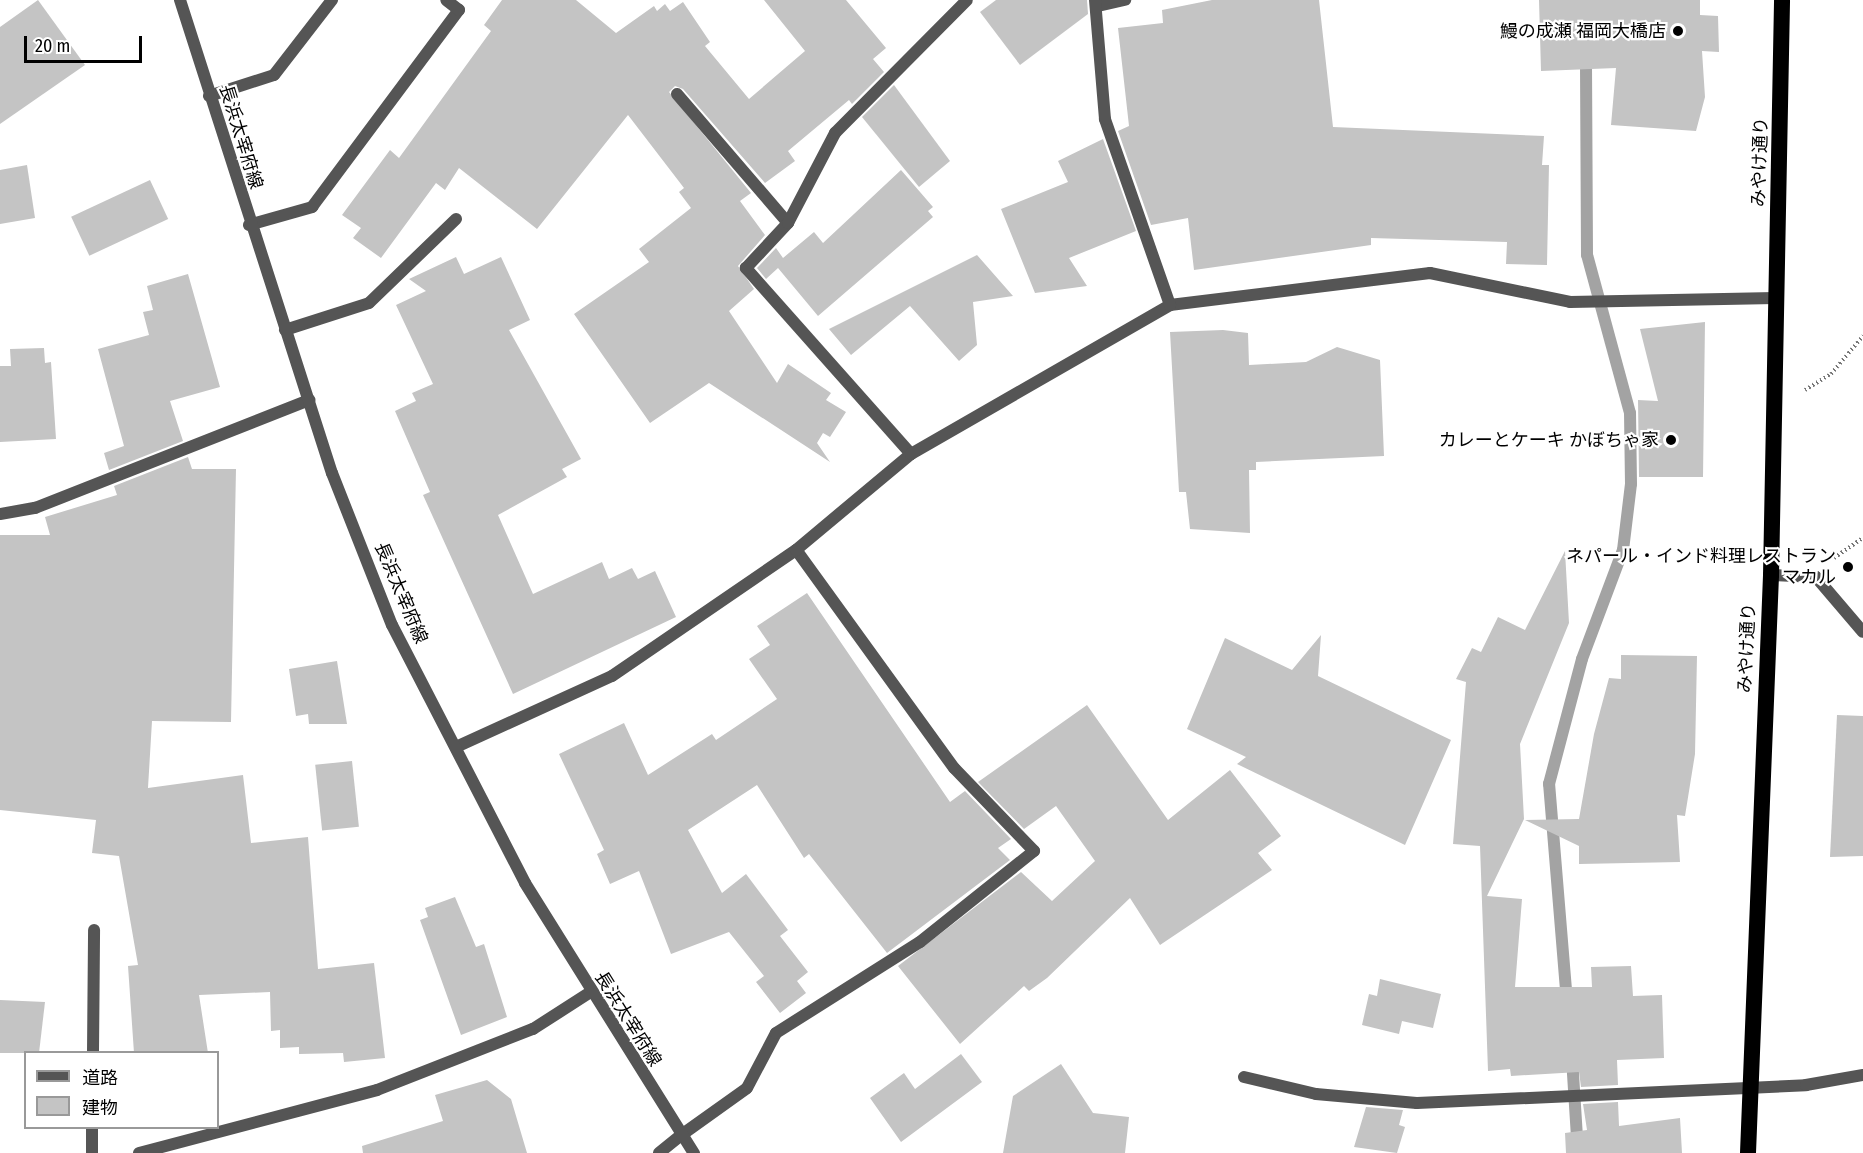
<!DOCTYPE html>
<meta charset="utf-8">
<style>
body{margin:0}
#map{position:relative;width:1863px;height:1153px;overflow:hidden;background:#fff;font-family:"Fira Sans Condensed","Noto Sans JP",sans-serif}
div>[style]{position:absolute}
.stream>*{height:12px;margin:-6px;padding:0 6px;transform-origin:6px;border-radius:6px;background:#a3a3a3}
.building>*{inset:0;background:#c4c4c4;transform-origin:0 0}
.path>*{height:4px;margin-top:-2px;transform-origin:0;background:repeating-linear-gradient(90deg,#777 0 1.5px,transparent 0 4.5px)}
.service>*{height:12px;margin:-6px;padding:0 6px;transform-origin:6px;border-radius:6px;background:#555}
.minor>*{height:12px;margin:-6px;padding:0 6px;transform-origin:6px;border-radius:6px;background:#555}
.tertiary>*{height:12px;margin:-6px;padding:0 6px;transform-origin:6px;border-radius:6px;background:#555}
.trunk>*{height:16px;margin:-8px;padding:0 8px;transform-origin:8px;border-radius:8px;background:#000}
.dots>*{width:16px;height:16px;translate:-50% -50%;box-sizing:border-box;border:3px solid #fff;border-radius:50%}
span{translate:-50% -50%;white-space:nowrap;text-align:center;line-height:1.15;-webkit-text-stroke:4.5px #fff;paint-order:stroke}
.poi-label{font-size:18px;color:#000}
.right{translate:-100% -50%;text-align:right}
.street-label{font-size:18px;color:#000}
.legend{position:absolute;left:24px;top:1051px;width:195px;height:78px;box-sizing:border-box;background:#fff;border:2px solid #999;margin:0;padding:8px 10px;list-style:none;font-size:18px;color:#000}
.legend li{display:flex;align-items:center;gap:12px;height:30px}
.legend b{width:30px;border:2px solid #999}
.scale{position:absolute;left:24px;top:36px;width:118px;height:27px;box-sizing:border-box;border:3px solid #000;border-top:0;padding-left:8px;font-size:18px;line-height:21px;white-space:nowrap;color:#000;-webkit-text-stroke:4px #fff;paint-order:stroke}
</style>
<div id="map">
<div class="stream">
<div style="left:1567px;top:1002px;width:219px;rotate:-94.7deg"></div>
<div style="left:1549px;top:784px;width:129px;rotate:-75.2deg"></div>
<div style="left:1582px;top:659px;width:116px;rotate:-69.4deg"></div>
<div style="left:1623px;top:550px;width:66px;rotate:-83.1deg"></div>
<div style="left:1631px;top:484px;width:71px;rotate:-90.8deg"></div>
<div style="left:1630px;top:413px;width:164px;rotate:-105.2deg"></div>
<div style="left:1587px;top:255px;width:201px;rotate:-90.3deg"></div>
<div style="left:1572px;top:1058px;width:95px;rotate:86.4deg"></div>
</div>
<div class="building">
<div style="clip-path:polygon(38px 0,85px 65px,0 124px,0 27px)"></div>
<div style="clip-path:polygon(502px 0,576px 0,616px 33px,654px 6px,657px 11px,665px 4px,670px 11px,683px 2px,710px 42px,705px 46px,749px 99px,805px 51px,764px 0,846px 0,886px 48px,873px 59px,884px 72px,852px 104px,849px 100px,788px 151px,795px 161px,765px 183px,683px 89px,675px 86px,669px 92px,751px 193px,740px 201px,765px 235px,738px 266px,754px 289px,729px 311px,777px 383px,788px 364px,831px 393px,826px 400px,846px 412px,830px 437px,823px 433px,817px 443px,830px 462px,709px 383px,650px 423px,574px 314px,649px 262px,639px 249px,691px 208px,679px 192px,684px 188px,628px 115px,537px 229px,459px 168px,445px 190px,436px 183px,381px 258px,353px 238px,361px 228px,342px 215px,390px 150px,399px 158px,491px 31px,484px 25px)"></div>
<div style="clip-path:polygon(996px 0,1087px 0,1088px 14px,1020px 65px,980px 12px)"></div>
<div style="clip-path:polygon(1212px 0,1319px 0,1333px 127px,1544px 136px,1542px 165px,1549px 165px,1547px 265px,1506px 264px,1507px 242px,1371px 238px,1371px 245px,1194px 270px,1188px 218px,1151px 225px,1118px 131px,1129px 126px,1118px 28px,1163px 23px,1162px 10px)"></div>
<div style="clip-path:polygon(1539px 0,1700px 0,1700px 15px,1718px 16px,1719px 52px,1702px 51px,1705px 97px,1696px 131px,1611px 125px,1616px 68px,1541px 71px)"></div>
<div style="clip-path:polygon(894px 85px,950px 161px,919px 187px,862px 117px)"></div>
<div style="clip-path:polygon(1103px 139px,1136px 231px,1069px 258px,1087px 286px,1035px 293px,1001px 209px,1068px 182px,1058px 161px)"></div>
<div style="clip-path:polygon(27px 165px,35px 218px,0 224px,0 170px)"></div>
<div style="clip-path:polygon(901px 170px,933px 207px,928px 211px,933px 217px,818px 316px,778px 268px,766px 279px,757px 268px,776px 248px,783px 258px,814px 232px,823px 243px)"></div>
<div style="left:150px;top:180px;width:43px;height:87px;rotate:65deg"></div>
<div style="clip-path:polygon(977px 255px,1013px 296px,973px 302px,977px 345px,959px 361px,910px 306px,851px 355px,829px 329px)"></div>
<div style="clip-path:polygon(456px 257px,464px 274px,501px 257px,530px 320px,509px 330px,581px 459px,562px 469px,567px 477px,498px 515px,533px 594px,602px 562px,609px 579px,632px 568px,638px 579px,655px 571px,676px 617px,513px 694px,423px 495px,430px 492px,395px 411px,416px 401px,412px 393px,433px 384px,396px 305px,426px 291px,409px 279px)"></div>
<div style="clip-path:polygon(188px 274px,220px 387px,170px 401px,183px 441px,109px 470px,104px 453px,124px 446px,98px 349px,149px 335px,143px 312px,153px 310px,147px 286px)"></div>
<div style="clip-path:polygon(1705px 322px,1703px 477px,1639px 477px,1638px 400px,1658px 401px,1640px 329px)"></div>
<div style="clip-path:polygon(1223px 330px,1248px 333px,1249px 365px,1306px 362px,1337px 347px,1380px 360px,1384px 456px,1256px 462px,1256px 470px,1249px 470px,1250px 533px,1190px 529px,1186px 492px,1179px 492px,1170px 332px)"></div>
<div style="clip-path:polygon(44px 348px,45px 363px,51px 362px,56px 439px,0 442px,0 366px,11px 366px,10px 349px)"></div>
<div style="clip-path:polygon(188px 457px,192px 469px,236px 469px,231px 722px,152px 721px,148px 788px,243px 775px,251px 843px,308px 837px,318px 969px,374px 963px,385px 1058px,344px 1062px,343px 1053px,299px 1054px,299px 1047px,280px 1048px,280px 1030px,271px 1031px,270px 992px,199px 995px,208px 1053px,134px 1053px,128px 966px,138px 965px,119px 856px,92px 853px,96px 820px,0 810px,0 535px,50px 535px,45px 517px,117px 495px,114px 486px)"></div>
<div style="clip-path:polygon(1565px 551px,1569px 623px,1520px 744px,1524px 819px,1487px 896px,1522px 899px,1515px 987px,1592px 987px,1591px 967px,1631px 966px,1633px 996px,1662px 995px,1664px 1058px,1617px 1060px,1618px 1085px,1581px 1087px,1579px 1072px,1511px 1076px,1510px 1069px,1488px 1071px,1480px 846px,1453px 844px,1466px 682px,1456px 679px,1472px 648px,1481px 652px,1498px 617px,1525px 630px)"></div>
<div style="clip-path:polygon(807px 593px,950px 802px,965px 791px,1011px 839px,998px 848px,1010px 860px,887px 953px,809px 854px,804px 858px,757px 785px,688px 830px,722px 893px,746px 874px,788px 930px,780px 936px,808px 972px,797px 981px,806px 993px,780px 1013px,756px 982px,764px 976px,729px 932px,671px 954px,639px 871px,610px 884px,597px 854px,604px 850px,559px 754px,624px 723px,648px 775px,712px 734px,716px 740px,777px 699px,749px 659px,770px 645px,757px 626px)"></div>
<div style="clip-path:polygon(1321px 635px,1318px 676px,1451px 740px,1405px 845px,1237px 764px,1246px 757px,1187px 729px,1225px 638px,1292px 670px)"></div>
<div style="clip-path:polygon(1621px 655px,1697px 656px,1695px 754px,1685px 816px,1677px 815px,1680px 862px,1579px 864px,1579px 846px,1525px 820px,1579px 819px,1594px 734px,1609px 678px,1621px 679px)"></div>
<div style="clip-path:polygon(337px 661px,347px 724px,309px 724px,308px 714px,296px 716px,289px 669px)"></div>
<div style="clip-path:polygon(1087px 705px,1168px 820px,1230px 770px,1281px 836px,1258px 853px,1272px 870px,1160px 945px,1130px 898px,1047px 978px,1029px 991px,1024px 986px,960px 1044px,898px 966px,1021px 872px,1052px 901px,1095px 861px,1056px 806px,1024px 829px,978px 782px)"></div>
<div style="clip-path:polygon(1837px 715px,1863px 716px,1863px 856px,1830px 857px)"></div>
<div style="left:352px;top:761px;width:66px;height:37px;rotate:84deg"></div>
<div style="clip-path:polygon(455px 897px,476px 947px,484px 944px,507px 1017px,461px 1035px,420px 920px,428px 917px,425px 908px)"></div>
<div style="clip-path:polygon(1380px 979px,1441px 994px,1433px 1028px,1402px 1021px,1399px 1034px,1362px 1025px,1369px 994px,1377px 996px)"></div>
<div style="clip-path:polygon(0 1000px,45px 1002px,39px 1053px,0 1053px)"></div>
<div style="clip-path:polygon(961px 1054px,982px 1082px,901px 1142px,870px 1098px,904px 1073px,915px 1089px)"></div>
<div style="clip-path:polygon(1061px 1064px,1093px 1113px,1129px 1117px,1125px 1153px,1003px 1153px,1013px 1096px)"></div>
<div style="clip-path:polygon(487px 1080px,511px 1099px,527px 1153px,363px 1153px,362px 1146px,443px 1121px,435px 1095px)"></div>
<div style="clip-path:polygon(1618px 1102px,1619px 1126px,1680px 1118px,1682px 1153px,1566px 1153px,1565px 1133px,1587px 1130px,1583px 1104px)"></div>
<div style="clip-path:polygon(1366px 1107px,1403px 1110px,1399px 1125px,1405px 1127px,1397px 1153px,1354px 1147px)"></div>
</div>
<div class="path">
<div style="left:1805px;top:390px;width:31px;rotate:-32deg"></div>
<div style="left:1831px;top:374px;width:50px;rotate:-49.9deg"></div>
<div style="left:1834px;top:558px;width:35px;rotate:-35deg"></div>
</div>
<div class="service">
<div style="left:1098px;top:6px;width:28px;rotate:-13deg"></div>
<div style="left:677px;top:94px;width:170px;rotate:49.3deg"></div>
<div style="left:911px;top:454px;width:249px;rotate:-131.6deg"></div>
<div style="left:746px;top:268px;width:62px;rotate:-47deg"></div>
<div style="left:788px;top:223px;width:102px;rotate:-62.4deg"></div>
<div style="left:835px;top:133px;width:187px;rotate:-45.2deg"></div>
<div style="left:680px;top:1136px;width:82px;rotate:-35.6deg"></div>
<div style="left:747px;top:1088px;width:62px;rotate:-62.2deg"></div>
<div style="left:776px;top:1033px;width:170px;rotate:-32.3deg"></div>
<div style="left:920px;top:942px;width:146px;rotate:-38.6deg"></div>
<div style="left:1034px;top:851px;width:115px;rotate:-133.9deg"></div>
<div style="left:954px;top:768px;width:269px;rotate:-125.9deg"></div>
</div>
<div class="minor">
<div style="left:209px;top:96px;width:68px;rotate:-17.9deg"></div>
<div style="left:274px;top:75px;width:95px;rotate:-52.3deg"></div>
<div style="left:249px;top:225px;width:66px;rotate:-15.9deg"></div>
<div style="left:312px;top:207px;width:246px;rotate:-53.3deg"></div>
<div style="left:459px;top:10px;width:16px;rotate:-142deg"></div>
<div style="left:1170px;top:305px;width:262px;rotate:-7deg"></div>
<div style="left:1430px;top:273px;width:143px;rotate:11.7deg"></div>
<div style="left:1570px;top:302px;width:205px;rotate:-1.1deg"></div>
<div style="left:285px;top:330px;width:88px;rotate:-17.8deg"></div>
<div style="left:369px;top:303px;width:121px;rotate:-44deg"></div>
<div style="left:0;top:514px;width:36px;rotate:-10deg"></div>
<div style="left:35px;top:508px;width:295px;rotate:-21.5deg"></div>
<div style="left:1771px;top:575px;width:45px;rotate:2.5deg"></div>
<div style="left:1816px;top:577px;width:72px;rotate:49.5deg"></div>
<div style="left:456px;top:747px;width:171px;rotate:-24.5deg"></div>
<div style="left:612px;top:676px;width:223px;rotate:-34.4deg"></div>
<div style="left:796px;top:550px;width:150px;rotate:-39.9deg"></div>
<div style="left:911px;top:454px;width:299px;rotate:-29.9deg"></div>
<div style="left:1170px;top:305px;width:197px;rotate:-109.3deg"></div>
<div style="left:1105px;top:119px;width:119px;rotate:-94.8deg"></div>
<div style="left:93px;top:1052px;width:122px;rotate:-89.5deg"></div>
<div style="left:1244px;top:1077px;width:74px;rotate:13.3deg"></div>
<div style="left:1316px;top:1094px;width:101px;rotate:5.1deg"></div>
<div style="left:1417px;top:1103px;width:389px;rotate:-2.6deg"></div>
<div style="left:1806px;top:1085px;width:58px;rotate:-10deg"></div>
<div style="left:92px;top:1153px;width:25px;rotate:-90deg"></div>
<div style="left:139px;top:1153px;width:246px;rotate:-14.8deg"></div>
<div style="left:377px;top:1090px;width:168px;rotate:-21.4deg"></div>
<div style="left:533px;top:1029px;width:67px;rotate:-32.7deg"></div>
<div style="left:659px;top:1153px;width:27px;rotate:-39deg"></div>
</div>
<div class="tertiary">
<div style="left:180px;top:0;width:497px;rotate:72.2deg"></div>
<div style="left:332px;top:473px;width:163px;rotate:68.5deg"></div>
<div style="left:392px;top:625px;width:290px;rotate:62.7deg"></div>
<div style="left:525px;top:883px;width:319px;rotate:58deg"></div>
</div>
<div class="trunk">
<div style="left:1748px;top:1153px;width:578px;rotate:-87.72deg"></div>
<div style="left:1771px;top:575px;width:575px;rotate:-88.9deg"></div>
</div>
<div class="dots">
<div style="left:1678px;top:31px;background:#000"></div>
<div style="left:1671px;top:440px;background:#000"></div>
<div style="left:1848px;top:567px;background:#000"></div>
</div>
<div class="poi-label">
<span class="right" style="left:1666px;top:31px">鰻の成瀬 福岡大橋店</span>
<span class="right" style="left:1659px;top:440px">カレーとケーキ かぼちゃ家</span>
<span class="right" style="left:1836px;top:567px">ネパール・インド料理レストラン<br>マカル</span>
</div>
<div class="street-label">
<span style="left:241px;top:137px;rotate:73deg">長浜太宰府線</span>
<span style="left:1760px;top:162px;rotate:-88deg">みやけ通り</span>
<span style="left:401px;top:593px;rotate:67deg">長浜太宰府線</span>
<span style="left:1747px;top:648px;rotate:-87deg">みやけ通り</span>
<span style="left:628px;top:1019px;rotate:58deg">長浜太宰府線</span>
</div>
<ul class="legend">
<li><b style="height:8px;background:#555"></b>道路</li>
<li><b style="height:16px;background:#c4c4c4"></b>建物</li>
</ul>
<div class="scale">20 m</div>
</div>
